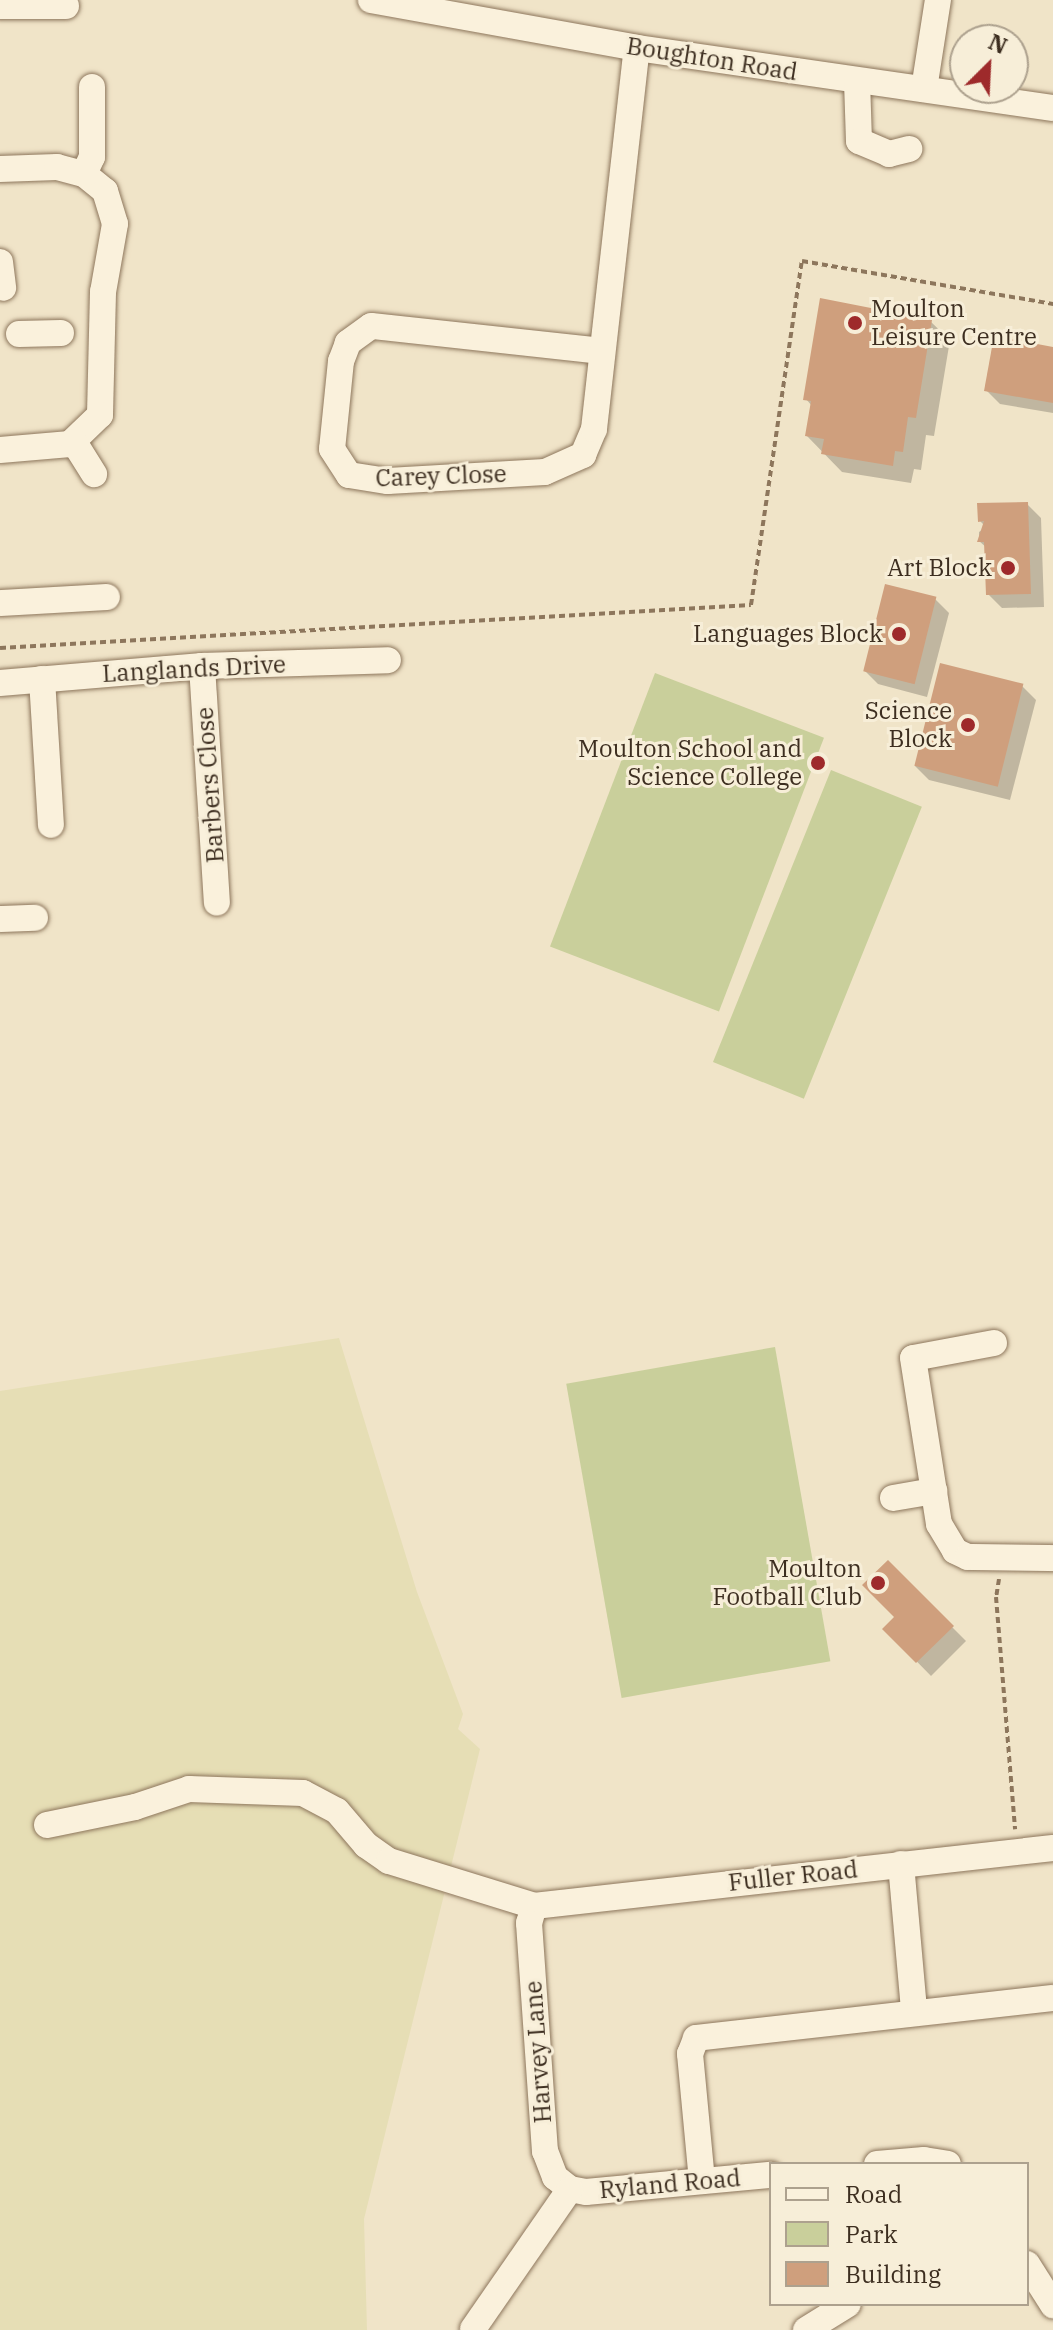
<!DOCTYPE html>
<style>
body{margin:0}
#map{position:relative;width:1053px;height:2330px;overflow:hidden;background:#f0e4c8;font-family:"IBM Plex Serif",serif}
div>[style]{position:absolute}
.farmland>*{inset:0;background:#e6deb5}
.green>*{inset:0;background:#c9cf9b;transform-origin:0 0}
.shadow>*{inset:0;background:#0003}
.building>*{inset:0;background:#cf9f7d;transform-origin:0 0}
.path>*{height:4px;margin-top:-2px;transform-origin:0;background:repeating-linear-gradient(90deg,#8d765c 0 6px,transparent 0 10px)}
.roads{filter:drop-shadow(0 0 2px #8d765c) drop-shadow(0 0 2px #8d765c)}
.minor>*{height:26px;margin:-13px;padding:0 13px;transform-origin:13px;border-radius:13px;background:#faf1dc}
.dots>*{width:22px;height:22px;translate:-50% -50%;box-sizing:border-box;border:4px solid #f7eed8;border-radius:50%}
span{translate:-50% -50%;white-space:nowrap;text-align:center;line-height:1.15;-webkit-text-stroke:6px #f7eed8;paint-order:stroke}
.street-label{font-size:24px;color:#3d2e20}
.poi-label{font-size:24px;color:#3d2e20}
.left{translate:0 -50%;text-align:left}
.right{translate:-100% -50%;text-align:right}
.legend{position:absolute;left:769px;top:2162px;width:260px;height:144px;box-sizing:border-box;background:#f7eed8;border:2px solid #ada18e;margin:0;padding:10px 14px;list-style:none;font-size:24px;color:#3d2e20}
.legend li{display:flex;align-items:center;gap:16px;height:40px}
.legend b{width:40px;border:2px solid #ada18e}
.north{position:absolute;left:949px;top:24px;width:80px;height:80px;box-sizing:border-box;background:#f7eed8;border:2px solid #ada18e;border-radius:50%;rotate:24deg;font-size:22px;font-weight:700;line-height:32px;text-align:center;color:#3d2e20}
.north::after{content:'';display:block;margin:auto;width:28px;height:36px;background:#9e2a2b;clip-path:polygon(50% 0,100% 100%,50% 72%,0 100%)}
</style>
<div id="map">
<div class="farmland">
<div style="clip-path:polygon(339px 1338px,417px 1592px,463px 1714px,458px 1729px,480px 1749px,364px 2219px,367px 2330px,0 2330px,0 1391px)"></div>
</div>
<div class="green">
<div style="left:655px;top:673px;width:181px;height:293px;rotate:21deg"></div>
<div style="left:831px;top:770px;width:98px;height:315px;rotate:22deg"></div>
<div style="left:775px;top:1347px;width:319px;height:212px;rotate:80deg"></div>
</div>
<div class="shadow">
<div style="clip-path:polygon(931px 322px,950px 340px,934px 436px,926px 435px,921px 470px,914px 469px,911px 483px,842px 472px,807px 436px,812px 406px,806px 399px)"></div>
<div style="clip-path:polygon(1053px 349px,1053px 413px,1000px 404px,986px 390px)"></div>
<div style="clip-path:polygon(1027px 504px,1041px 518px,1044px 607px,1002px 608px,988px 594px,987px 548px,979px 541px,979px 532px,986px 527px,980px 521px)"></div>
<div style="clip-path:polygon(935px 599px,949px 613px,927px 697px,878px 684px,864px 670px)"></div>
<div style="clip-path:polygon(1022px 686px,1036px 700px,1010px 800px,929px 780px,915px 766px)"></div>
<div style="clip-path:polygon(888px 1563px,966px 1641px,931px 1676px,885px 1629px,897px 1617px)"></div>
</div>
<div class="building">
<div style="clip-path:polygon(820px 298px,932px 320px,916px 418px,908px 417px,903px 452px,895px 451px,893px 466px,821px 454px,824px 439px,805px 436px,811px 401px,803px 400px)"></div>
<div style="clip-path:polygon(994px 336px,1053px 347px,1053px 403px,984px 391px)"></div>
<div style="clip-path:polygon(1028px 502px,1031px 594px,986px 595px,984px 542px,977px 542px,984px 521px,978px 522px,977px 503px)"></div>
<div style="left:885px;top:584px;width:53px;height:90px;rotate:14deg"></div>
<div style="left:940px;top:663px;width:86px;height:106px;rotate:14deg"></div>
<div style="clip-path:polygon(888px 1560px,954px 1626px,916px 1663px,882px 1629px,894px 1617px,862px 1585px)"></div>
</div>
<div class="path">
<div style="left:0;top:648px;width:752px;rotate:-3.28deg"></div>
<div style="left:751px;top:605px;width:348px;rotate:-81.6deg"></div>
<div style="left:802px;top:261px;width:255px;rotate:9.7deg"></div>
<div style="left:999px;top:1579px;width:18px;rotate:99deg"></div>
<div style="left:996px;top:1597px;width:233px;rotate:85.3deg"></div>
</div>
<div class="roads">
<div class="minor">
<div style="left:371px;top:0;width:270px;rotate:10.2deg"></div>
<div style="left:637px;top:48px;width:420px;rotate:8.2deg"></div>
<div style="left:0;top:6px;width:66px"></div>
<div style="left:857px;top:81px;width:60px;rotate:88.1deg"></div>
<div style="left:859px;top:141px;width:33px;rotate:23deg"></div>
<div style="left:889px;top:154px;width:21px;rotate:-14deg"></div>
<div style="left:924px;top:89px;width:90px;rotate:-81.1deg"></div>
<div style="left:0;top:169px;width:57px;rotate:-2deg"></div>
<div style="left:57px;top:167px;width:28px;rotate:15deg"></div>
<div style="left:84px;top:174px;width:27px;rotate:39deg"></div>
<div style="left:105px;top:191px;width:34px;rotate:73deg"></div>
<div style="left:115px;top:224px;width:69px;rotate:100deg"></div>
<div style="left:103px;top:292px;width:123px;rotate:91.4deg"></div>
<div style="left:100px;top:415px;width:42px;rotate:136deg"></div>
<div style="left:70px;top:444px;width:70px;rotate:175.1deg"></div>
<div style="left:84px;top:174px;width:19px;rotate:-65deg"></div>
<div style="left:92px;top:157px;width:70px;rotate:-90deg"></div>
<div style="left:0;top:262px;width:26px;rotate:83deg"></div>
<div style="left:19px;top:334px;width:42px;rotate:-1.4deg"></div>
<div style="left:602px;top:351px;width:232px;rotate:-173.8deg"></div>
<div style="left:371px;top:326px;width:29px;rotate:144deg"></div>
<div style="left:348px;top:343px;width:19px;rotate:111deg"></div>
<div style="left:341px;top:361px;width:88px;rotate:95.8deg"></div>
<div style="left:332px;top:449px;width:31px;rotate:57deg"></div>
<div style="left:349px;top:475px;width:39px;rotate:9deg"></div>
<div style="left:388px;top:481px;width:157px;rotate:-3.3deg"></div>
<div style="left:545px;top:472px;width:42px;rotate:-24.1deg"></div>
<div style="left:583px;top:455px;width:28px;rotate:-67deg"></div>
<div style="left:594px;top:429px;width:383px;rotate:-83.6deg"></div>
<div style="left:74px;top:442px;width:38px;rotate:58deg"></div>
<div style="left:0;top:603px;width:107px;rotate:-3.2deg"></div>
<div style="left:202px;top:666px;width:237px;rotate:86.4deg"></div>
<div style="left:42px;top:679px;width:146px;rotate:86.5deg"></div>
<div style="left:0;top:683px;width:203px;rotate:-4.8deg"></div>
<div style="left:202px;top:666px;width:186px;rotate:-1.8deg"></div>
<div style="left:0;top:919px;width:35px;rotate:-2deg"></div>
<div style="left:994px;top:1343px;width:82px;rotate:169.5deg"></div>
<div style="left:913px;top:1358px;width:168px;rotate:81.1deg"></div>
<div style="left:939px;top:1524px;width:31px;rotate:59deg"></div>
<div style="left:955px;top:1551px;width:14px;rotate:25deg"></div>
<div style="left:968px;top:1557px;width:85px;rotate:0.7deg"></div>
<div style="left:893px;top:1498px;width:42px;rotate:-9.7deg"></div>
<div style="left:47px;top:1825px;width:90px;rotate:-11.6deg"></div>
<div style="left:135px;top:1807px;width:57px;rotate:-18.4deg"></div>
<div style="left:189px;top:1789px;width:114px;rotate:2deg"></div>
<div style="left:303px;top:1793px;width:38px;rotate:28deg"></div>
<div style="left:337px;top:1811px;width:45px;rotate:49.5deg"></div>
<div style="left:366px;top:1845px;width:28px;rotate:35deg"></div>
<div style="left:389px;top:1861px;width:152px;rotate:17.2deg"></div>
<div style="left:901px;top:1864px;width:147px;rotate:84.9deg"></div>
<div style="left:534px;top:1906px;width:522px;rotate:-6.38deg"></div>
<div style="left:534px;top:1906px;width:18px;rotate:106deg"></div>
<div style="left:529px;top:1923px;width:229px;rotate:86deg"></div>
<div style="left:545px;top:2151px;width:28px;rotate:69deg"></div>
<div style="left:555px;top:2177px;width:19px;rotate:39deg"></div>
<div style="left:570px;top:2189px;width:16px;rotate:11deg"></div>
<div style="left:586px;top:2192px;width:186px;rotate:-5.3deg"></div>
<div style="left:877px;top:2164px;width:47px;rotate:-4.9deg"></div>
<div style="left:924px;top:2160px;width:24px;rotate:9deg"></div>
<div style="left:702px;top:2181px;width:128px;rotate:-95.4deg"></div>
<div style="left:690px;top:2054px;width:17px;rotate:-69deg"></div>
<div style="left:696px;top:2038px;width:359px;rotate:-6.4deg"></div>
<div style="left:1027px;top:2264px;width:49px;rotate:57.6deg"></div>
<div style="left:473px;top:2329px;width:170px;rotate:-55.3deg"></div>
<div style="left:806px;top:2330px;width:49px;rotate:-31.8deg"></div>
</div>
</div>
<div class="dots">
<div style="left:855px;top:323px;background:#9e2a2b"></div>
<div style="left:1008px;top:568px;background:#9e2a2b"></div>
<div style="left:899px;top:634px;background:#9e2a2b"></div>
<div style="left:968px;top:725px;background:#9e2a2b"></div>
<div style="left:818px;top:763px;background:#9e2a2b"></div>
<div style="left:878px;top:1583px;background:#9e2a2b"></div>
</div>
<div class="street-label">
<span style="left:712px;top:59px;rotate:9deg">Boughton Road</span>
<span style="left:441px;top:476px;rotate:-2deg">Carey Close</span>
<span style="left:194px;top:669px;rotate:-3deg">Langlands Drive</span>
<span style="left:210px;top:785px;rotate:-94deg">Barbers Close</span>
<span style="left:793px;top:1876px;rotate:-6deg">Fuller Road</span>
<span style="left:538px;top:2052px;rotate:-94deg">Harvey Lane</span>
<span style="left:670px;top:2184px;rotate:-5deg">Ryland Road</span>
</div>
<div class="poi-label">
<span class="left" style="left:871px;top:323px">Moulton<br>Leisure Centre</span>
<span class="right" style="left:992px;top:568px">Art Block</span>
<span class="right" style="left:883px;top:634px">Languages Block</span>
<span class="right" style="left:952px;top:725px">Science<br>Block</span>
<span class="right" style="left:802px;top:763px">Moulton School and<br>Science College</span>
<span class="right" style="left:862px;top:1583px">Moulton<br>Football Club</span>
</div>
<ul class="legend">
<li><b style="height:10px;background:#faf1dc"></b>Road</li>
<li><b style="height:22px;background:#c9cf9b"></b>Park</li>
<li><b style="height:22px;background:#cf9f7d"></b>Building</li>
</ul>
<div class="north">N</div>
</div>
